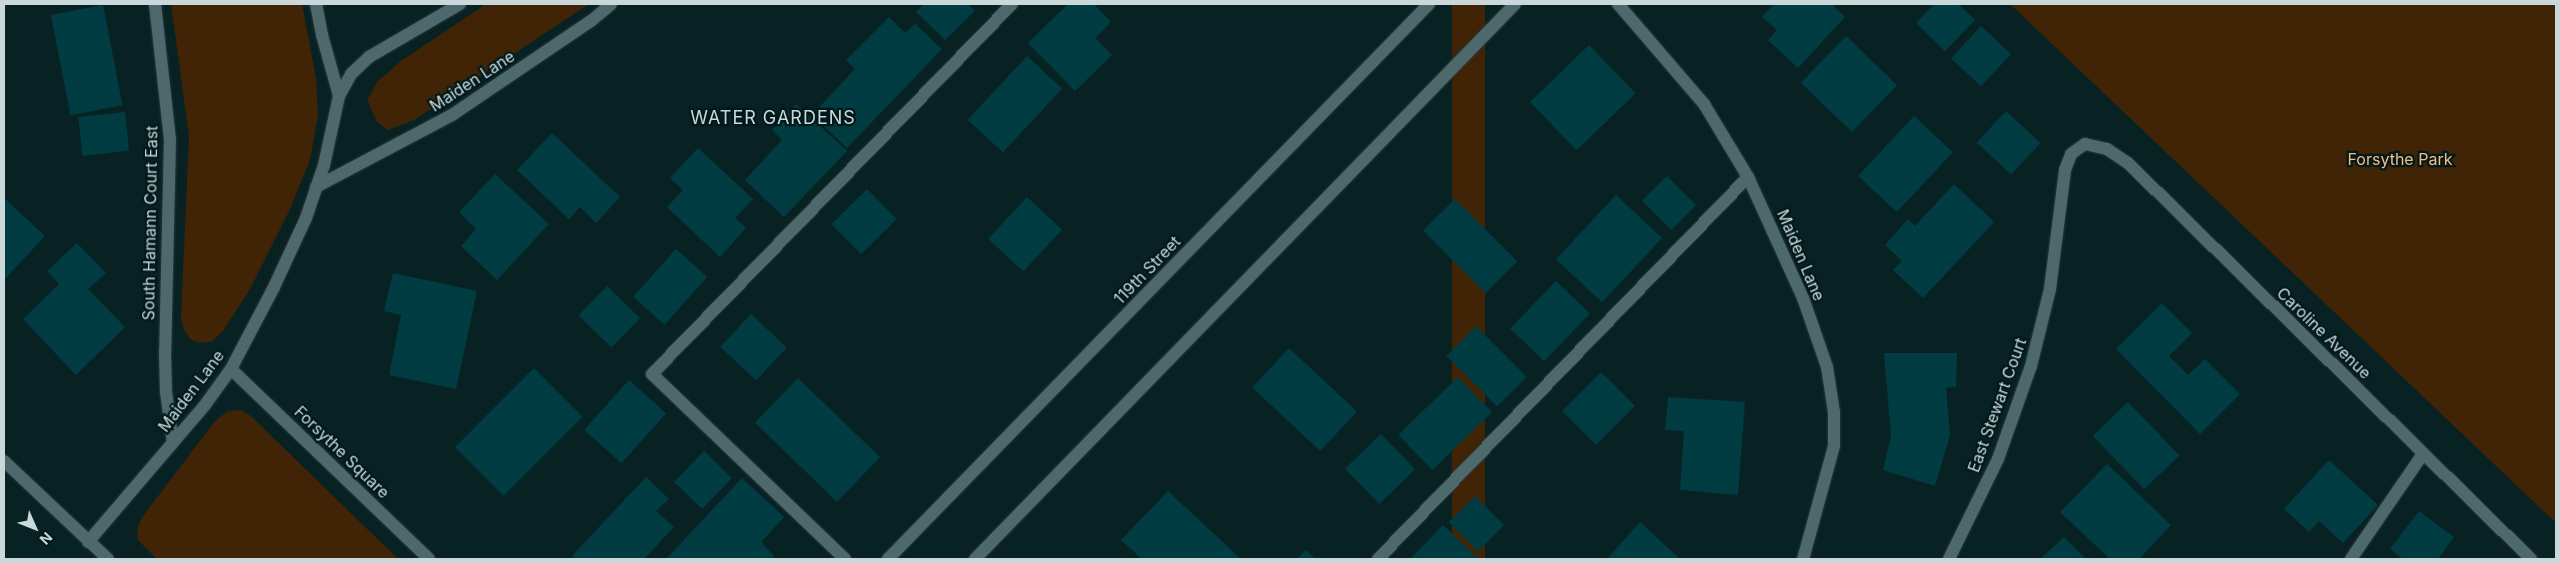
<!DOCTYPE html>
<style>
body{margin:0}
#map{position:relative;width:2560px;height:563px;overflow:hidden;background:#082224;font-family:Inter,sans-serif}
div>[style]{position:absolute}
.green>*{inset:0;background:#402405;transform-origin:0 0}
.building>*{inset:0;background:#003c41;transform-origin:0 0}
.roads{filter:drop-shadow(0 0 1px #2c383b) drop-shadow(0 0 1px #2c383b)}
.lane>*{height:12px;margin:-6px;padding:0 6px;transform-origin:6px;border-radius:6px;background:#4e696c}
.street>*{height:12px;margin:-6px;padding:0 6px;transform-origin:6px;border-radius:6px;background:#4e696c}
span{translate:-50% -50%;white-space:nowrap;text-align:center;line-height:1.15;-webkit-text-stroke:4.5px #01191b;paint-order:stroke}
.street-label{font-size:16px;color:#cad8da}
.park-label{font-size:16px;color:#f7bc85}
.neighbourhood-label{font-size:18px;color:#cad8da;letter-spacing:1px}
.frame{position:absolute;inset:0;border:5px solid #cad8da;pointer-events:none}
.north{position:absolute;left:10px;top:503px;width:50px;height:50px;-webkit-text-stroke:4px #01191b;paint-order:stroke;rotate:134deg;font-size:14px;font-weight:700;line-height:20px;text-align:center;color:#cad8da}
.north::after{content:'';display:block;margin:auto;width:18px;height:22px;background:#cad8da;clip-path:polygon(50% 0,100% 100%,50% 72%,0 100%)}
</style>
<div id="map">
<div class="green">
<div style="clip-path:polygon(171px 4px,302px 4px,316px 78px,318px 115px,310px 160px,290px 209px,250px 289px,223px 331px,211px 342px,199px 343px,190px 339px,184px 330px,181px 317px,189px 136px)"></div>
<div style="clip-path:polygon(486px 4px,589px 4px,414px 120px,388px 130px,377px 122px,367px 100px,378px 81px,401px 61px)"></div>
<div style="left:1452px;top:4px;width:33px;height:774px"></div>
<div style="clip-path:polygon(2010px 4px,2556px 4px,2556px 523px)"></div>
<div style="clip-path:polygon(240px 410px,251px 416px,398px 559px,157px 559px,137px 539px,138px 526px,143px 516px,215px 421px,228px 411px)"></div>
</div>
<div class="building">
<div style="clip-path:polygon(924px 4px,968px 4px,975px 11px,945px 40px,916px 12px)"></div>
<div style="clip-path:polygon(1068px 4px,1094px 4px,1111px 22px,1095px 38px,1112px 55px,1075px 91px,1028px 43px)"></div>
<div style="clip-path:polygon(1774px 4px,1837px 4px,1834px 7px,1845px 17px,1798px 68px,1768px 40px,1777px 30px,1762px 17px)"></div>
<div style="clip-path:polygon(1934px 4px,1958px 4px,1975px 20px,1945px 51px,1916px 23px)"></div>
<div style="left:103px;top:5px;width:102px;height:53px;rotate:79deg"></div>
<div style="clip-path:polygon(889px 17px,905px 33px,915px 24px,942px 49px,847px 148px,812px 115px,855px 69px,846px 60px)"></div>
<div style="left:1981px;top:26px;width:41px;height:44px;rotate:43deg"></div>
<div style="left:1846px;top:36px;width:71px;height:65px;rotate:44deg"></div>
<div style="left:1589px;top:45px;width:67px;height:82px;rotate:46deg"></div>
<div style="left:1027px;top:56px;width:48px;height:87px;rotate:43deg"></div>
<div style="clip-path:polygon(796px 104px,847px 151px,784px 217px,745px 180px,782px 140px,772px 130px)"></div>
<div style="left:2006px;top:111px;width:47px;height:43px;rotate:43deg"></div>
<div style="left:125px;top:112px;width:39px;height:47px;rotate:84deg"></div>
<div style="left:1914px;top:116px;width:53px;height:82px;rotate:43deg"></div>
<div style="clip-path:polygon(552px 133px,620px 197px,596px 223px,580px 207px,569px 219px,517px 170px)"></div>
<div style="clip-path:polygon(698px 148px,753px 199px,735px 218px,746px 228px,720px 257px,667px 207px,683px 190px,670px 178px)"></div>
<div style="clip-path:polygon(495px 174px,549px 224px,497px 280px,461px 246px,476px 229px,459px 212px)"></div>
<div style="left:1667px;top:176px;width:41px;height:35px;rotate:45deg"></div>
<div style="clip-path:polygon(1954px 184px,1994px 222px,1923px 298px,1893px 270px,1902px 261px,1885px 245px,1908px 219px,1915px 226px)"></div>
<div style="left:867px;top:189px;width:42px;height:50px;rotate:45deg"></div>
<div style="left:1616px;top:195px;width:63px;height:88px;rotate:43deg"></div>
<div style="left:1027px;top:197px;width:48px;height:57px;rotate:43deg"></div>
<div style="clip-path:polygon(4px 198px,45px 236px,4px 280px)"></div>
<div style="left:1455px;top:199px;width:88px;height:45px;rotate:45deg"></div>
<div style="clip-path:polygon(77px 243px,106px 273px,88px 289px,125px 327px,76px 375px,23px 319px,59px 284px,47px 271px)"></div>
<div style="left:676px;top:249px;width:42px;height:64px;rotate:42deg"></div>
<div style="clip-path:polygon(393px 273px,477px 291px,456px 389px,389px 375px,401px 315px,384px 311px)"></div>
<div style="left:1556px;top:281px;width:47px;height:66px;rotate:44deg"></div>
<div style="left:607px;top:286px;width:46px;height:41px;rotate:44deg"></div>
<div style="clip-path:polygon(2162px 303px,2192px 333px,2169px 356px,2188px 375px,2205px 359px,2240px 394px,2200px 434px,2116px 349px)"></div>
<div style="left:751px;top:314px;width:49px;height:45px;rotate:43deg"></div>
<div style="left:1476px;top:326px;width:72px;height:42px;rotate:45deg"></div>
<div style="left:1289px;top:348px;width:93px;height:54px;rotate:43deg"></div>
<div style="clip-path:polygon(1884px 353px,1957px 353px,1956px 387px,1946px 388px,1950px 435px,1935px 486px,1883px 470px,1891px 436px)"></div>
<div style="left:534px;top:368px;width:69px;height:112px;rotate:45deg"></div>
<div style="left:1601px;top:372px;width:48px;height:55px;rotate:45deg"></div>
<div style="left:1458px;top:377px;width:49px;height:83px;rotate:46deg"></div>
<div style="left:798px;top:378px;width:114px;height:62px;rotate:44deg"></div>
<div style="left:629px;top:380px;width:50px;height:67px;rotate:42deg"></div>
<div style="clip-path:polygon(1668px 397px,1745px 402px,1738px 495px,1680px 490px,1684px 431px,1665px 430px)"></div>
<div style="left:2128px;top:402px;width:74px;height:49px;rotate:46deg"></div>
<div style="left:1381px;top:434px;width:49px;height:50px;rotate:46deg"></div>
<div style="left:704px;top:451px;width:39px;height:43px;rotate:44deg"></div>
<div style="clip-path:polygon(2329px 460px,2378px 505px,2343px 543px,2319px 521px,2309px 532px,2284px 509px)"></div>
<div style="clip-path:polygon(2107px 464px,2171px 525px,2139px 559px,2110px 559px,2060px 512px)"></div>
<div style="clip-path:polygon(646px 477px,669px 499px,656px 511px,674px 527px,644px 559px,575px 559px,572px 556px)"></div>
<div style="clip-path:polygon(742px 478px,784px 517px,761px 542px,774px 556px,771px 559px,666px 559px)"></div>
<div style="clip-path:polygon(1168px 491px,1241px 559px,1142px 559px,1121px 540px)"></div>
<div style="left:1475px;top:496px;width:41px;height:37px;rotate:45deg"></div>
<div style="clip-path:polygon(2419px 511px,2454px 537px,2438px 559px,2403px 559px,2390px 549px)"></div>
<div style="clip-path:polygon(1640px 522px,1680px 559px,1607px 559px)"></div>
<div style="clip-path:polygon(1443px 525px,1479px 559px,1410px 559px)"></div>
<div style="clip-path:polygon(2064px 537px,2086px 559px,2040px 559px)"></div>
<div style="clip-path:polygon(1306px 550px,1315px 559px,1297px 559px)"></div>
</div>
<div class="roads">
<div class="lane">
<div style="left:845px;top:559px;width:267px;rotate:-136.2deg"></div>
<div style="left:652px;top:374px;width:516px;rotate:-45.78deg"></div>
<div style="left:1378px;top:559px;width:532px;rotate:-45.91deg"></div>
<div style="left:2351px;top:559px;width:127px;rotate:-55.6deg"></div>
</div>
<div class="street">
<div style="left:155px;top:4px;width:136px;rotate:83.7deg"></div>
<div style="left:170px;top:139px;width:213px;rotate:91.3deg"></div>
<div style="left:165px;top:352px;width:40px;rotate:88.6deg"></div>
<div style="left:166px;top:392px;width:51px;rotate:82.2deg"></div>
<div style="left:316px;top:4px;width:32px;rotate:79deg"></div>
<div style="left:322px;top:35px;width:63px;rotate:74.4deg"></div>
<div style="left:1618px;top:4px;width:132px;rotate:49.3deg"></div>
<div style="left:1704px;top:104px;width:85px;rotate:58.9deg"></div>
<div style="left:1748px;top:177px;width:133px;rotate:65.6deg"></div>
<div style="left:1803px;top:298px;width:73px;rotate:70.8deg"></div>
<div style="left:1827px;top:367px;width:46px;rotate:81.2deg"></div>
<div style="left:1834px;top:412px;width:34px;rotate:90deg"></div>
<div style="left:1834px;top:446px;width:117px;rotate:105.3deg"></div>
<div style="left:316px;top:187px;width:154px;rotate:-27.9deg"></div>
<div style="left:452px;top:115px;width:168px;rotate:-34.1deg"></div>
<div style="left:591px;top:21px;width:26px;rotate:-40deg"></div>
<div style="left:231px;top:369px;width:274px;rotate:43.8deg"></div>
<div style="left:4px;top:461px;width:143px;rotate:43.3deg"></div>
<div style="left:88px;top:542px;width:180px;rotate:-49.5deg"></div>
<div style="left:205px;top:405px;width:44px;rotate:-54.2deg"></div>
<div style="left:231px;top:369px;width:93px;rotate:-62.3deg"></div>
<div style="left:274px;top:287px;width:76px;rotate:-65.1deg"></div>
<div style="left:306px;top:218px;width:56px;rotate:-71.2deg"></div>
<div style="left:324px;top:165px;width:71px;rotate:-77.7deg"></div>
<div style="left:339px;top:96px;width:25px;rotate:-61deg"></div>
<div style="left:351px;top:74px;width:25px;rotate:-43deg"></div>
<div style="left:369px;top:57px;width:105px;rotate:-30.2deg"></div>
<div style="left:888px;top:559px;width:775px;rotate:-45.73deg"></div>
<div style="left:975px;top:559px;width:774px;rotate:-45.78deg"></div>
<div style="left:1949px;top:559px;width:111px;rotate:-63.9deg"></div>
<div style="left:1998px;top:459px;width:99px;rotate:-70.5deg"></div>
<div style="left:2031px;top:366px;width:79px;rotate:-76.1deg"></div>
<div style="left:2050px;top:289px;width:120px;rotate:-82.8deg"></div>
<div style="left:2065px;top:170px;width:17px;rotate:-69deg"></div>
<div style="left:2071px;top:154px;width:17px;rotate:-36deg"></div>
<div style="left:2085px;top:144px;width:23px;rotate:13deg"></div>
<div style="left:2107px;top:149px;width:25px;rotate:34deg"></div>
<div style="left:2128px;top:163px;width:565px;rotate:44.5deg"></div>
</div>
</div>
<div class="street-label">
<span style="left:472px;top:81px;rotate:-33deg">Maiden Lane</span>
<span style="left:150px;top:223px;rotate:-89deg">South Hamann Court East</span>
<span style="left:1801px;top:255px;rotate:67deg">Maiden Lane</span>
<span style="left:1147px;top:270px;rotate:-46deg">119th Street</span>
<span style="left:2324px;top:333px;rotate:44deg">Caroline Avenue</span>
<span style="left:191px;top:391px;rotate:-53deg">Maiden Lane</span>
<span style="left:1997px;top:405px;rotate:-70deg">East Stewart Court</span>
<span style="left:342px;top:452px;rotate:44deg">Forsythe Square</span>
</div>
<div class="park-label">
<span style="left:2400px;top:159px">Forsythe Park</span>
</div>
<div class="neighbourhood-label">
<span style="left:773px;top:118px">WATER GARDENS</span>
</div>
<div class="frame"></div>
<div class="north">N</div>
</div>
